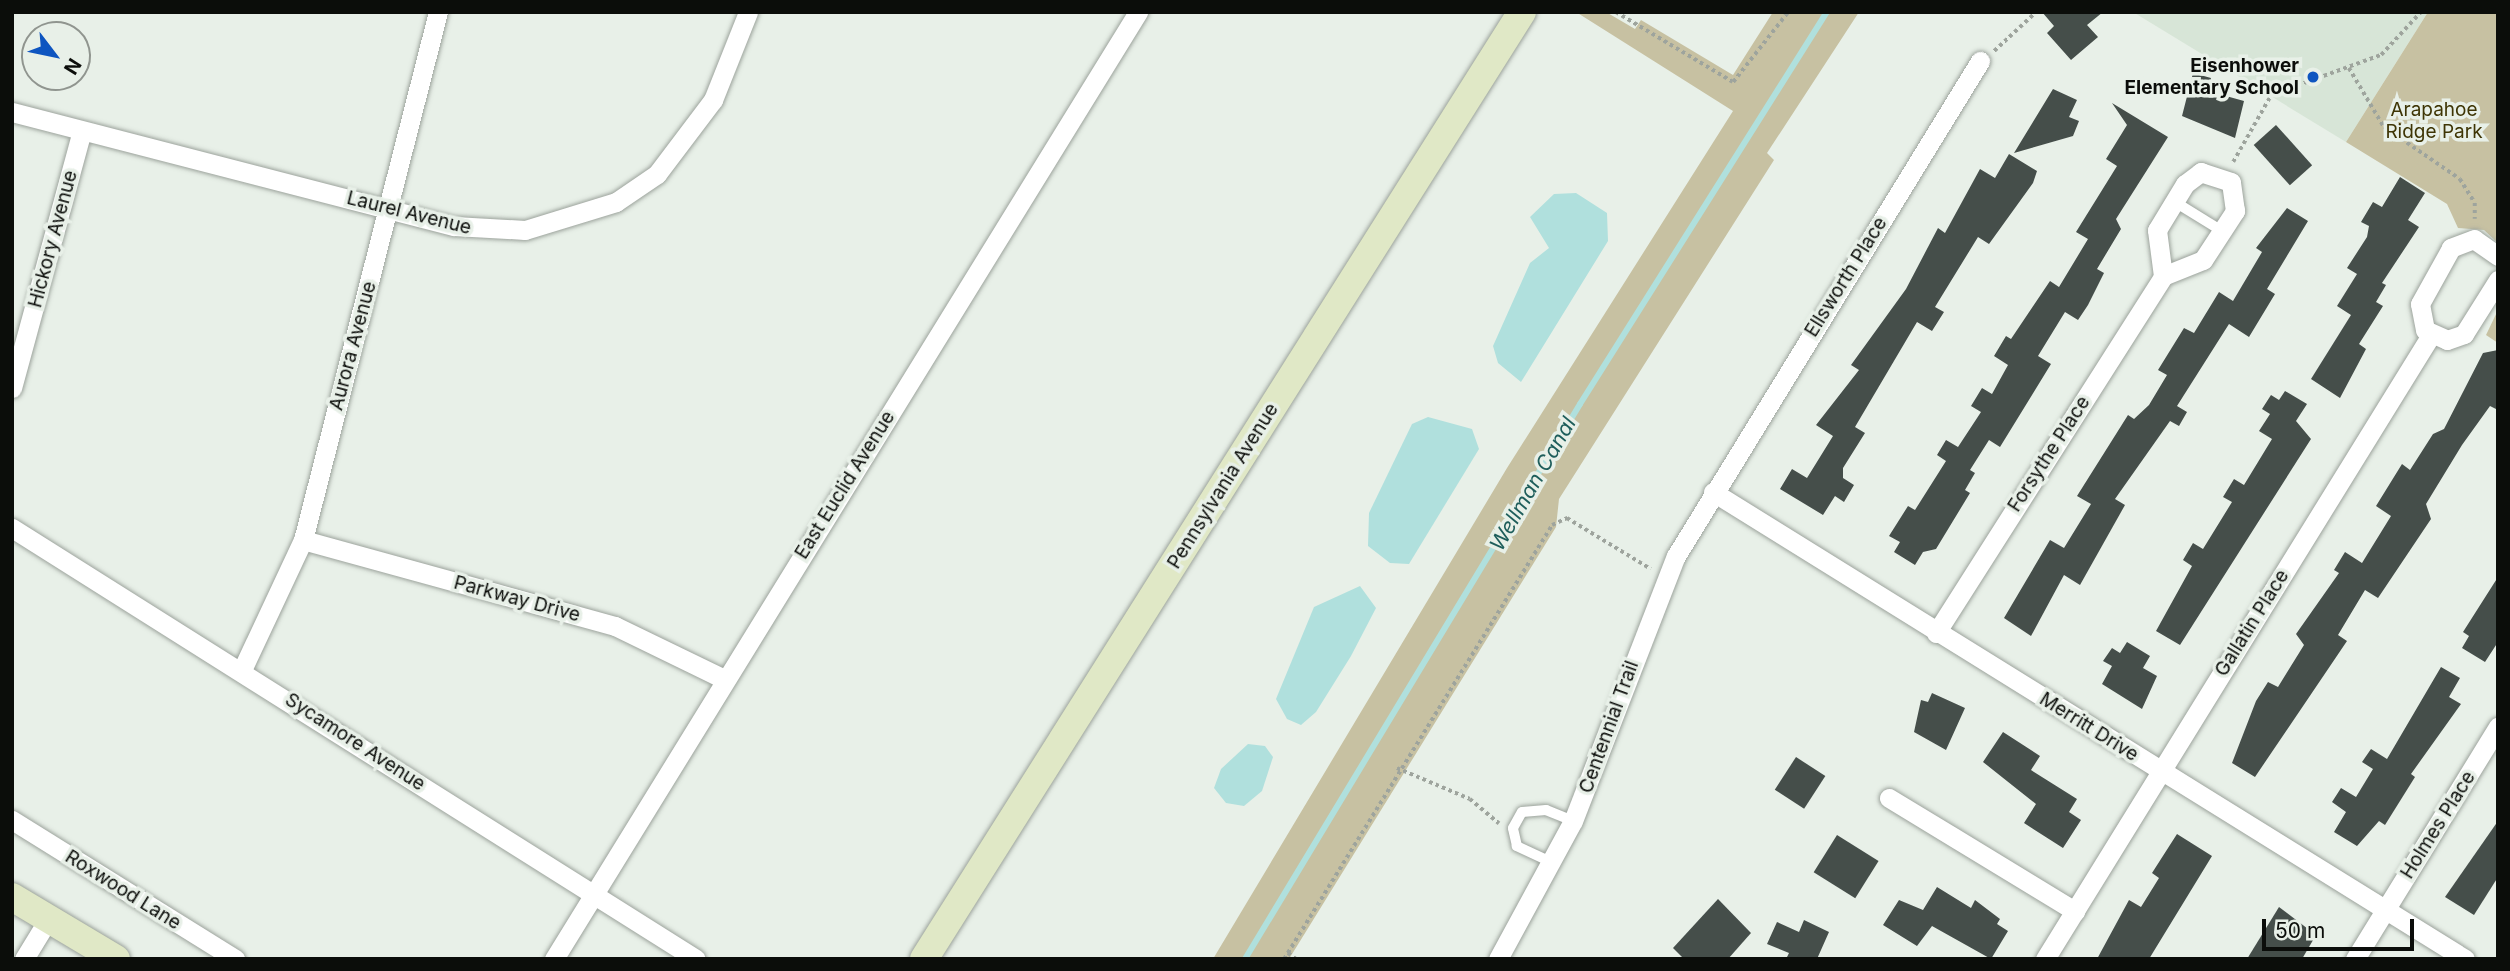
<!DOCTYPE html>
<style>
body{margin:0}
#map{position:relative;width:2510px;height:971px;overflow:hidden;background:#e8f0e8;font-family:Inter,sans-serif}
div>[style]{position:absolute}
.built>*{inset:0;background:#d7e5d7}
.green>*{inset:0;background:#c7c1a2}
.water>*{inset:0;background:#b0e0dd}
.stream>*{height:6px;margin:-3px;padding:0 3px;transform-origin:3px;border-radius:3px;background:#b0e0dd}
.building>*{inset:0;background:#454e4a;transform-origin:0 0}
.path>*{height:3.5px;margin-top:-1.75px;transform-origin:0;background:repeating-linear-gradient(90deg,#9ea49d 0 3.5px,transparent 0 7px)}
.roads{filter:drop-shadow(0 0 2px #9ca39c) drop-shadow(0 0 2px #9ca39c)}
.lane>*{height:10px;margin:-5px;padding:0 5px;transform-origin:5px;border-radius:5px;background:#fff}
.street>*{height:19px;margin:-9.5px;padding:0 9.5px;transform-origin:9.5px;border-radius:9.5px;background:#fff}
.secondary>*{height:28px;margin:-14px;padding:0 14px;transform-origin:14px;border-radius:14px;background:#e0e8c6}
.dots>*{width:19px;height:19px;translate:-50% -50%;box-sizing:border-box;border:4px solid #e8f0e8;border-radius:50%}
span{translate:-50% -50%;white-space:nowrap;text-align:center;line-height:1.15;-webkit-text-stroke:7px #e8f0e8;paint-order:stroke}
.poi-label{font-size:19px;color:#0b0d0a;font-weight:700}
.right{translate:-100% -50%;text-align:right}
.park-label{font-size:19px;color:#3e3505}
.street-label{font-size:19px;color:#0b0d0a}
.water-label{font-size:21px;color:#1e5e5b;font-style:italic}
.frame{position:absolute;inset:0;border:14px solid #0b0d0a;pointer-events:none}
.north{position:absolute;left:21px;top:21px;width:70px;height:70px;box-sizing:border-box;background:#e8f0e8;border:2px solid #90958f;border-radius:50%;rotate:122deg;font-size:19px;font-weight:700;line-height:28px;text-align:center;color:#0b0d0a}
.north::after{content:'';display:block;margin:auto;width:24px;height:32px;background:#0e55c0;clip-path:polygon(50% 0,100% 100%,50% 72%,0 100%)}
.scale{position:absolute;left:2262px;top:919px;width:152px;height:32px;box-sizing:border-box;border:4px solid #0b0d0a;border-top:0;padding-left:9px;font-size:21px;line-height:24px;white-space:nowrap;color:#0b0d0a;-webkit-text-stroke:5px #e8f0e8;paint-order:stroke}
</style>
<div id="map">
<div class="built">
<div style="clip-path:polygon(2133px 12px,2428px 12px,2346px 142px)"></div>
</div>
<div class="green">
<div style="clip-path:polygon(1576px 12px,1606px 12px,1635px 29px,1641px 20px,1733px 75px,1773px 12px,1859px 12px,1767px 153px,1774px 160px,1559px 499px,1556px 527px,1289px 959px,1213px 959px,1507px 468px,1733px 111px)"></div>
<div style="clip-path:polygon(2428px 12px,2498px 12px,2498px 243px,2484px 230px,2458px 228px,2447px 204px,2346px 142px)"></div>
<div style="clip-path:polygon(2498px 310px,2498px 343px,2486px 335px)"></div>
</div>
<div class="water">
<div style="clip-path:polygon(1576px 193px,1607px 213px,1608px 241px,1521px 382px,1498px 363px,1493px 346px,1530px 263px,1549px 248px,1530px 217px,1554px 194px)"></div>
<div style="clip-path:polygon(1428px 417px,1472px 429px,1479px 449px,1409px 564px,1390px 563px,1368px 546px,1369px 513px,1412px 424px)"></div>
<div style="clip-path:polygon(1360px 586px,1376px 608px,1351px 656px,1316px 712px,1301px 725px,1287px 719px,1276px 699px,1314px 607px)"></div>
<div style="clip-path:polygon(1248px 744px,1265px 746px,1273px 757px,1262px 791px,1244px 806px,1226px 803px,1214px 788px,1221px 769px)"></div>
</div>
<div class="stream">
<div style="left:1245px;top:959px;width:648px;rotate:-58.88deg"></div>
<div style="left:1580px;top:404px;width:463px;rotate:-57.8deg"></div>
</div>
<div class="building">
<div style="clip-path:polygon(2042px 12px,2103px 12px,2087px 25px,2098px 37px,2071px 60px,2047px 33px,2054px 26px)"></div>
<div style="clip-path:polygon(2193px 73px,2211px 78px,2208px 91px,2244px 101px,2235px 138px,2182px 116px)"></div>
<div style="clip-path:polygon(2053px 89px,2077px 100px,2069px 117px,2079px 121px,2073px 136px,2014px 153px)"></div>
<div style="clip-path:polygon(2112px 103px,2168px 137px,2116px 219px,2121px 229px,2097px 269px,2104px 273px,2088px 305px,2078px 320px,2065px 312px,2038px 356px,2051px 364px,2000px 447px,1989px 440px,1970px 470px,1975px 473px,1965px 490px,1970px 493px,1936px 549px,1923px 552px,1915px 565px,1894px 552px,1900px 542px,1889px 536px,1908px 506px,1915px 510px,1946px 461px,1937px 455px,1946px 440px,1958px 447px,1981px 412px,1971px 406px,1982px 388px,1992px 394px,2008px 365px,1994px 356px,2006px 336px,2011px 339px,2050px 281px,2059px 287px,2088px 239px,2076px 232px,2117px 166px,2106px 159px,2127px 125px)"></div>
<div style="left:2276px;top:125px;width:54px;height:30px;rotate:48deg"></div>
<div style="clip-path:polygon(2009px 154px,2037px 171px,2033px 183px,1989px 244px,1978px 237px,1935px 307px,1944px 312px,1932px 331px,1917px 322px,1855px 427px,1865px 433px,1843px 468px,1843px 478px,1854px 485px,1844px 502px,1835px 496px,1823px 515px,1780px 489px,1792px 469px,1807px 478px,1833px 436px,1816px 425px,1859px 370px,1851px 365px,1906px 289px,1938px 228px,1945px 233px,1980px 169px,1995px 178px)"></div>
<div style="clip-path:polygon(2400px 177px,2425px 193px,2408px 220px,2419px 227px,2382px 283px,2386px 285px,2376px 302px,2383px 306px,2359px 344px,2366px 349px,2340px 398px,2311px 379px,2351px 315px,2337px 306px,2357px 274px,2347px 268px,2367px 237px,2369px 226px,2361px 222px,2373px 202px,2382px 207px)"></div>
<div style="clip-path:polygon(2287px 208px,2308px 221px,2267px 289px,2275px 294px,2249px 337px,2229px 324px,2177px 406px,2187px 412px,2179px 426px,2170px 421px,2115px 499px,2125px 505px,2080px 585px,2064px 575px,2031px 636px,2004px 618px,2050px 540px,2064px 548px,2091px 504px,2077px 496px,2128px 415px,2134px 419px,2149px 405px,2167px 375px,2158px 370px,2184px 328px,2194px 333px,2219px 292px,2233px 301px,2262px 252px,2256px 248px)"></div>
<div style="clip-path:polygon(2498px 350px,2498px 410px,2490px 406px,2462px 445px,2426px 504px,2431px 519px,2378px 598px,2365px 590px,2338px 635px,2347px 641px,2255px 777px,2232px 763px,2256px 701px,2268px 682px,2278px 687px,2304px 645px,2296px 634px,2339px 573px,2334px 570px,2345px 552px,2362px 563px,2391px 516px,2376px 506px,2402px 464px,2410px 470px,2433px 434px,2444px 429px,2483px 353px)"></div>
<div style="clip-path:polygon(2285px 391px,2307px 404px,2296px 421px,2311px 439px,2180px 645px,2156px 631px,2192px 566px,2183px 560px,2193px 543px,2203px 549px,2232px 502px,2223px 497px,2234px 479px,2244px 485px,2272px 439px,2259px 431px,2270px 414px,2262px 409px,2271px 395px,2279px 400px)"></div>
<div style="clip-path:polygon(2498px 577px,2498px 642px,2485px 662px,2462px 648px,2469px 636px,2463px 632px)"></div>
<div style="clip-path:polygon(2127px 642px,2150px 656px,2143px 668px,2157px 676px,2142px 709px,2102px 684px,2112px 666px,2103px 661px,2112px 648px,2120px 653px)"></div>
<div style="clip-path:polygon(2441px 667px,2460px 678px,2449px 697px,2461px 704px,2411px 774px,2415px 777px,2385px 825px,2379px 821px,2357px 846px,2334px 832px,2346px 812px,2332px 802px,2341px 788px,2356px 797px,2373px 769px,2362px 762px,2371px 749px,2387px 759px)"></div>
<div style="clip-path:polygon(1932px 693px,1965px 708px,1946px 750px,1914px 732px,1921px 700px,1928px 702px)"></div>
<div style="clip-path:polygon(2003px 732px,2040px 756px,2031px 770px,2077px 799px,2069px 812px,2081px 820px,2063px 848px,2024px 823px,2036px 804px,1983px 762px)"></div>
<div style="left:1796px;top:757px;width:35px;height:39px;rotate:33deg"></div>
<div style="clip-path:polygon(2498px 821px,2498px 877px,2474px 915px,2445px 897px)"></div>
<div style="clip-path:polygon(2177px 834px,2212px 856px,2149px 959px,2097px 959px,2129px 900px,2141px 907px,2159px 878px,2152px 873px)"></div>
<div style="left:1837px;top:835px;width:49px;height:44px;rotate:32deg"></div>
<div style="clip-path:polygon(1937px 887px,1971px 908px,1975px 900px,2000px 919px,1997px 924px,2008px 931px,1991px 959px,1932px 926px,1917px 946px,1883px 925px,1899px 900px,1923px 910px)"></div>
<div style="clip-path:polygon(1718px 899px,1751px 933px,1728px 959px,1684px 959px,1673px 948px)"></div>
<div style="clip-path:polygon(2279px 907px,2316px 935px,2302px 959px,2247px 959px)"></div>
<div style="clip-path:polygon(1804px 920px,1829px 932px,1817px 959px,1786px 959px,1789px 953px,1767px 944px,1777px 922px,1799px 932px)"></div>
</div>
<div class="path">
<div style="left:1616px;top:12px;width:136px;rotate:30.9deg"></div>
<div style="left:1733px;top:82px;width:89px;rotate:-51.8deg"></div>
<div style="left:1994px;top:51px;width:57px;rotate:-42.9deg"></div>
<div style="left:2349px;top:68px;width:69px;rotate:59.3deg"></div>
<div style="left:2384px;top:127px;width:92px;rotate:34.4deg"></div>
<div style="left:2460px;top:179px;width:28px;rotate:58deg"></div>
<div style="left:2475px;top:203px;width:16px;rotate:90deg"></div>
<div style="left:2233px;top:162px;width:77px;rotate:-60.4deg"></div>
<div style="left:2271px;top:95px;width:117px;rotate:-20deg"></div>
<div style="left:2381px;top:55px;width:59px;rotate:-47.1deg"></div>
<div style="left:1397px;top:768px;width:79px;rotate:23deg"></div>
<div style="left:1470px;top:799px;width:38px;rotate:40deg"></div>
<div style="left:1288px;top:953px;width:10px;rotate:37deg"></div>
<div style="left:1284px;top:959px;width:510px;rotate:-58.3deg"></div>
<div style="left:1552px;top:525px;width:17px;rotate:-25deg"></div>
<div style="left:1567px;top:518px;width:98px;rotate:31.3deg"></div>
</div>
<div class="roads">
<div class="lane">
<div style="left:2175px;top:202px;width:55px;rotate:31.7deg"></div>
<div style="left:1551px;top:862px;width:38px;rotate:-155deg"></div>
<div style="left:1517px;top:846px;width:18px;rotate:-103deg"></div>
<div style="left:1513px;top:828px;width:18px;rotate:-61deg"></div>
<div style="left:1522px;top:812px;width:24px;rotate:-5deg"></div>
<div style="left:1546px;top:810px;width:29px;rotate:22deg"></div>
</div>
<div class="street">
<div style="left:12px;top:112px;width:456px;rotate:14.5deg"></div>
<div style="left:454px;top:226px;width:71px;rotate:3.2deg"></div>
<div style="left:525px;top:230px;width:95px;rotate:-17.1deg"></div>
<div style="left:616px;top:202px;width:50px;rotate:-34.3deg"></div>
<div style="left:657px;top:174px;width:93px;rotate:-52.9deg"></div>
<div style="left:713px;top:100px;width:95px;rotate:-68.3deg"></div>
<div style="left:2498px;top:256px;width:29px;rotate:-145deg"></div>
<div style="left:2474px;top:239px;width:25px;rotate:159deg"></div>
<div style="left:2451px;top:248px;width:64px;rotate:119deg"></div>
<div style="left:2420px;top:304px;width:26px;rotate:79deg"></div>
<div style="left:2425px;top:330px;width:24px;rotate:24deg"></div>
<div style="left:2447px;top:340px;width:18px;rotate:-19deg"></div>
<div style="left:2464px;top:334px;width:64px;rotate:-57.8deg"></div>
<div style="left:12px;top:388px;width:266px;rotate:-74.8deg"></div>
<div style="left:1713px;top:492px;width:885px;rotate:31.84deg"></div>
<div style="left:12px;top:528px;width:808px;rotate:32.22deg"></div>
<div style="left:303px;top:540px;width:324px;rotate:15.4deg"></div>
<div style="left:615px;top:626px;width:121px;rotate:25.9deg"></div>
<div style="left:1936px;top:633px;width:423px;rotate:-57.5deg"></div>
<div style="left:2163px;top:276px;width:43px;rotate:-21.8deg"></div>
<div style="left:2203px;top:260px;width:59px;rotate:-56.9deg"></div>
<div style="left:2235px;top:211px;width:29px;rotate:-98deg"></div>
<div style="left:2231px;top:182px;width:32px;rotate:-162deg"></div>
<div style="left:2201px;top:172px;width:20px;rotate:143deg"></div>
<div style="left:2185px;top:184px;width:54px;rotate:121.3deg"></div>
<div style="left:2157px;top:230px;width:46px;rotate:82.6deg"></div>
<div style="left:242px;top:670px;width:144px;rotate:-64.9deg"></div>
<div style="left:303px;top:540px;width:545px;rotate:-75.66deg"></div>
<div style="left:1889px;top:798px;width:218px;rotate:31.3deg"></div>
<div style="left:12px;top:820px;width:263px;rotate:31.9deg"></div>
<div style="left:24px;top:959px;width:48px;rotate:-58.6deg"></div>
<div style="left:554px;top:959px;width:1113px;rotate:-58.34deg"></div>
<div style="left:1498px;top:959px;width:157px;rotate:-61.5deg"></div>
<div style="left:1573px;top:821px;width:284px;rotate:-68.8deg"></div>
<div style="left:1676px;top:556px;width:581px;rotate:-58.44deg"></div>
<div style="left:2045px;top:959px;width:734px;rotate:-58.26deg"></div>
<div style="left:2355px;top:959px;width:273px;rotate:-58.4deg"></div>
</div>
<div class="secondary">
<div style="left:12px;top:897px;width:121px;rotate:30.8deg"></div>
<div style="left:924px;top:959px;width:1120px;rotate:-57.73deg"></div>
</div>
</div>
<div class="dots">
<div style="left:2313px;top:77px;background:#0e55c0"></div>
</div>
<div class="poi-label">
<span class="right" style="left:2299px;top:77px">Eisenhower<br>Elementary School</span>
</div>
<div class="park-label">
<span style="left:2434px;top:121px">Arapahoe<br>Ridge Park</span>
</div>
<div class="street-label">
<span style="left:409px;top:213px;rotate:14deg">Laurel Avenue</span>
<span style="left:53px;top:239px;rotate:-75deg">Hickory Avenue</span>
<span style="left:1846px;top:277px;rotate:-58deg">Ellsworth Place</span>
<span style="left:353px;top:346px;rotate:-75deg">Aurora Avenue</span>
<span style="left:2049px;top:454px;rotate:-57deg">Forsythe Place</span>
<span style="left:845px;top:485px;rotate:-58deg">East Euclid Avenue</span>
<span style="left:1223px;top:486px;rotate:-58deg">Pennsylvania Avenue</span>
<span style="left:517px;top:599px;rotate:15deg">Parkway Drive</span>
<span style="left:2252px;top:623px;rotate:-58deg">Gallatin Place</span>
<span style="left:1609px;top:727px;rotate:-70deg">Centennial Trail</span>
<span style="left:2089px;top:727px;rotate:32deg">Merritt Drive</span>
<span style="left:355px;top:742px;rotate:33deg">Sycamore Avenue</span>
<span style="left:2438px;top:825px;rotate:-58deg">Holmes Place</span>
<span style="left:123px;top:890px;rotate:32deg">Roxwood Lane</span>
</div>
<div class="water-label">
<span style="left:1533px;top:484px;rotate:-60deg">Wellman Canal</span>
</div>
<div class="frame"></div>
<div class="north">N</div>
<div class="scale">50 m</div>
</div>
